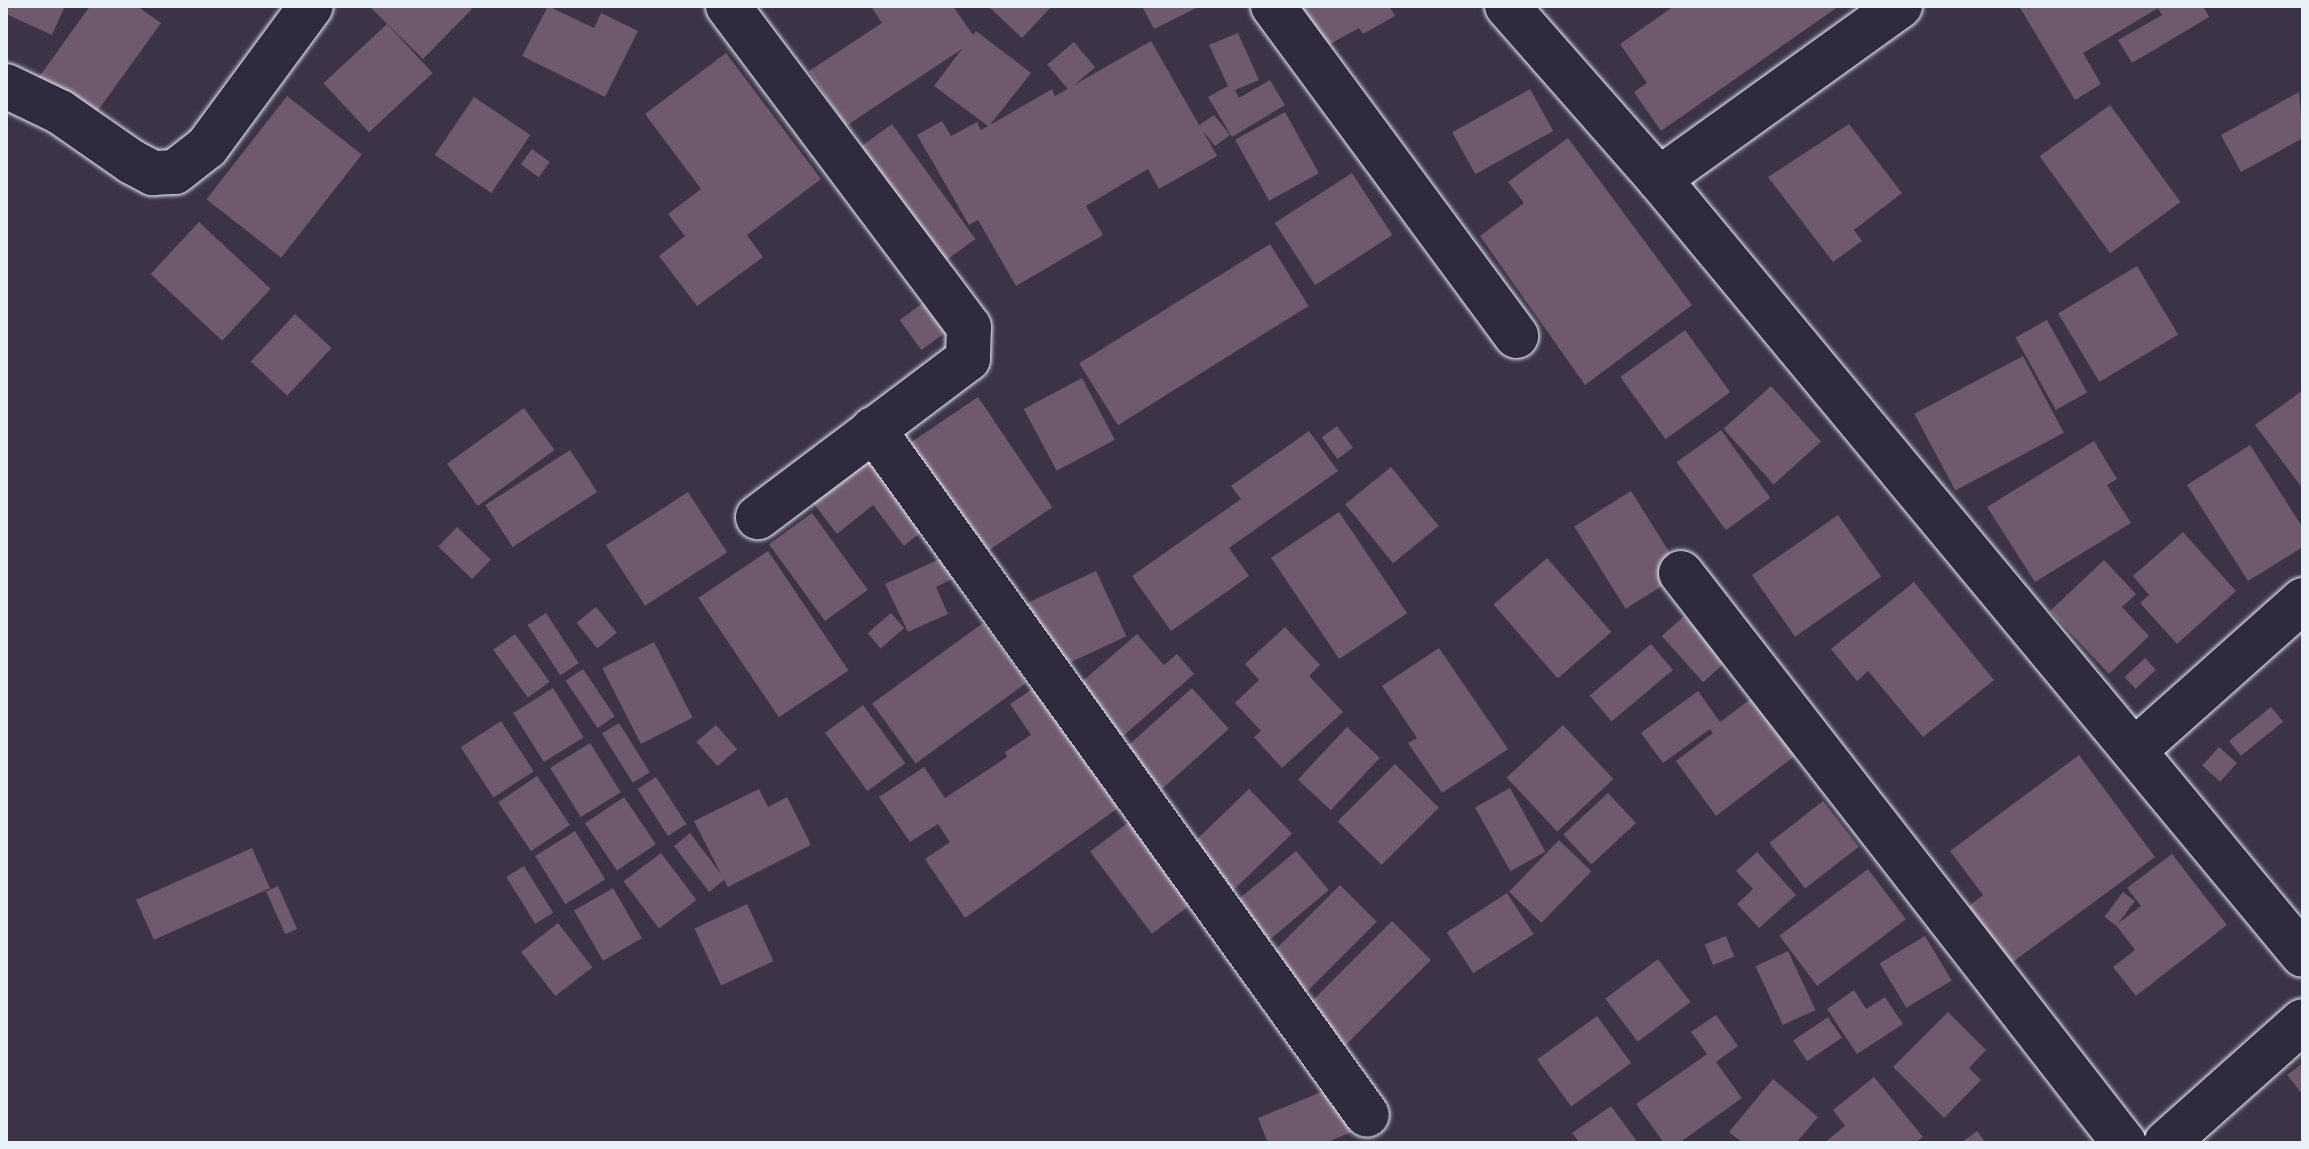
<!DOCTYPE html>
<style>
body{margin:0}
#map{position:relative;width:2309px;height:1149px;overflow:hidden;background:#3c3346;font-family:Dekko,sans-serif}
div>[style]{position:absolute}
.building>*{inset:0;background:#6f596c;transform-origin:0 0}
.roads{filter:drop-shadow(0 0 2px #e8f1f8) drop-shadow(0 0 2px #e8f1f8)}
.minor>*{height:44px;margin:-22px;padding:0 22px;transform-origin:22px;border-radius:22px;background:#2f2a3d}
span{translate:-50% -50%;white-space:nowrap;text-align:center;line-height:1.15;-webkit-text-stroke:6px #2f2a3d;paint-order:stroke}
.frame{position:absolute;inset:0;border:8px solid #e8f1f8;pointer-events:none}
</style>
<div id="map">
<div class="building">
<div style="clip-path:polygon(6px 6px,65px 6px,52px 35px,6px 14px)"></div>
<div style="clip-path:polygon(90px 6px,137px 6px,161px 23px,89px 123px,34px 84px)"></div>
<div style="clip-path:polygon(369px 6px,468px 6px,472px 9px,423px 59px)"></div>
<div style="clip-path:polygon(548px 6px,594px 28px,601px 13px,638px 31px,605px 97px,522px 56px)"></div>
<div style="clip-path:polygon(871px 6px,953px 6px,973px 35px,976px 31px,1031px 73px,990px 125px,1052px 89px,1055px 96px,1151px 41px,1199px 125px,1214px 115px,1230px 135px,1215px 146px,1203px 131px,1217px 156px,1159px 189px,1148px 169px,1086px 206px,1103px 235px,1016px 286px,978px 220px,969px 225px,917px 135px,942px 121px,951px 136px,977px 122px,981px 130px,988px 126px,934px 86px,962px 49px,846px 126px,809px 71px,882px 23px)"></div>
<div style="clip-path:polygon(988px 6px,1052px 6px,1022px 38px)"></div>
<div style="clip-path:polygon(1142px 6px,1200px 6px,1154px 29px)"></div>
<div style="clip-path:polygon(1285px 6px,1389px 6px,1395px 16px,1363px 34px,1359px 28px,1312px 54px)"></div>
<div style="clip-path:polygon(1674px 6px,1839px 6px,1661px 131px,1634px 92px,1647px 83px,1620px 44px)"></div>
<div style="clip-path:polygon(2019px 6px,2203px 6px,2209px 17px,2132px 63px,2118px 40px,2162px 15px,2158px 8px,2083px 53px,2101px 84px,2075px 100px)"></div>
<div style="left:387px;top:24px;width:67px;height:87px;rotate:47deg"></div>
<div style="clip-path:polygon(1238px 33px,1259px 80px,1235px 90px,1239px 98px,1270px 80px,1285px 105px,1232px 137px,1208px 97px,1228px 86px,1209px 45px)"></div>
<div style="left:1074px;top:42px;width:33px;height:35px;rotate:50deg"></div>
<div style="clip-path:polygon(726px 53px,821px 179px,747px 235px,763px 257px,697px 306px,659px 256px,685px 236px,668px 214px,701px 189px,645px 114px)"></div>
<div style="left:1530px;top:89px;width:48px;height:89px;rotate:61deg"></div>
<div style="clip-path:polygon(2299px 92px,2303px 138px,2241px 172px,2221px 135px)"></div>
<div style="left:287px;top:96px;width:95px;height:131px;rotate:38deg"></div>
<div style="left:474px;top:97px;width:68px;height:70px;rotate:34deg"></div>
<div style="left:2110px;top:105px;width:120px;height:87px;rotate:54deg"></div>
<div style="left:1285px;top:112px;width:70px;height:57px;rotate:61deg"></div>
<div style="left:892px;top:124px;width:142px;height:46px;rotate:54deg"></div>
<div style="clip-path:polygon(1849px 124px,1902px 193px,1854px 230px,1862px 241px,1833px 262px,1768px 177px)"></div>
<div style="clip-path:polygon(1568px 138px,1692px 305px,1585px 385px,1480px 236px,1524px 203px,1508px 182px)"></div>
<div style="left:532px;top:149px;width:22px;height:19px;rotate:36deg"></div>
<div style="left:1352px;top:173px;width:74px;height:92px;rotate:57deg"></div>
<div style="left:199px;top:222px;width:98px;height:71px;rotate:43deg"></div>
<div style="left:1270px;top:244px;width:73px;height:225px;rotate:58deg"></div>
<div style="left:2137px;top:266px;width:80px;height:92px;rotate:59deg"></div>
<div style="left:923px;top:303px;width:37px;height:29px;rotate:54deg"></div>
<div style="left:295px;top:314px;width:50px;height:65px;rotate:43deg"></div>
<div style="left:2047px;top:320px;width:83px;height:36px;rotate:61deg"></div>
<div style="left:1685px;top:330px;width:77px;height:80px;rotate:54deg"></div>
<div style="left:2023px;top:356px;width:87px;height:123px;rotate:62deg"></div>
<div style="left:1082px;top:378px;width:70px;height:66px;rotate:62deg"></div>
<div style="left:1771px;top:386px;width:75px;height:64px;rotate:48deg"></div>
<div style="clip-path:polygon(2303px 390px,2303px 489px,2255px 425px)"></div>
<div style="left:978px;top:397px;width:133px;height:87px;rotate:56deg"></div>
<div style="left:524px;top:408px;width:52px;height:95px;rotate:54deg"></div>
<div style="left:1337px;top:426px;width:27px;height:19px;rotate:54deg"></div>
<div style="left:1721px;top:430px;width:84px;height:55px;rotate:54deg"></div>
<div style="clip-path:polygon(1309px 431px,1338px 471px,1229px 548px,1249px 576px,1171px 631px,1132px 576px,1241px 499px,1231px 486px)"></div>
<div style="clip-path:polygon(2094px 441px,2117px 479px,2107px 485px,2131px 523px,2035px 582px,1987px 507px)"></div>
<div style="clip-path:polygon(2250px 445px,2303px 528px,2303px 547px,2248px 581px,2187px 485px)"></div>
<div style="left:570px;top:450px;width:50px;height:101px;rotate:57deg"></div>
<div style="clip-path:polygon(875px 450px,932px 523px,904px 546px,873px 505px,837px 534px,811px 500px)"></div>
<div style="left:1391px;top:467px;width:76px;height:59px;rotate:51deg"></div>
<div style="left:1631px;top:491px;width:97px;height:67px;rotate:58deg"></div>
<div style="left:688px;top:492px;width:72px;height:98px;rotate:57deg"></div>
<div style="left:1339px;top:512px;width:122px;height:82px;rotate:56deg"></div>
<div style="left:812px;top:513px;width:95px;height:53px;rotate:54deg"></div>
<div style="left:1838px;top:515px;width:75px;height:105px;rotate:55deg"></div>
<div style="left:457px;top:527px;width:47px;height:27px;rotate:44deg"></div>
<div style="clip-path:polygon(2183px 532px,2236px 591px,2177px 644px,2140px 603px,2149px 595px,2133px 576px)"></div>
<div style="left:768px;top:551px;width:144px;height:84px;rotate:56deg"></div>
<div style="clip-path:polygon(944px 557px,954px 578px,936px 587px,948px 614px,908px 632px,885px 584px)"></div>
<div style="left:1547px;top:558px;width:98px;height:71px;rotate:49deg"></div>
<div style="clip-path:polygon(2104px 560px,2136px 594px,2122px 607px,2149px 636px,2109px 674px,2050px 611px)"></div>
<div style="left:1096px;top:571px;width:72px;height:77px;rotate:65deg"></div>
<div style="clip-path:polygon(1914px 582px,1994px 680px,1923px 737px,1868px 671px,1857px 681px,1831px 649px)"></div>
<div style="left:596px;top:607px;width:33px;height:25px;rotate:51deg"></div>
<div style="left:546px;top:613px;width:60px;height:22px;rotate:57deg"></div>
<div style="left:891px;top:613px;width:20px;height:31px;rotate:49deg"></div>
<div style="left:1684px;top:616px;width:62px;height:30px;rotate:48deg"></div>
<div style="left:983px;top:623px;width:74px;height:137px;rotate:54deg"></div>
<div style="clip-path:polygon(1285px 627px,1320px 665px,1309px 676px,1343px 712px,1282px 768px,1254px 737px,1261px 731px,1235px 703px,1259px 680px,1245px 664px)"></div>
<div style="left:515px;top:634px;width:59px;height:27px;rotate:54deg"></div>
<div style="clip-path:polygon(1137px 634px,1164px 665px,1177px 654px,1194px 674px,1122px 737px,1077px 686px)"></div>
<div style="left:654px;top:642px;width:85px;height:58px;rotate:63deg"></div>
<div style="left:1651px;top:644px;width:34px;height:80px;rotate:50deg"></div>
<div style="clip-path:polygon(1439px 648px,1508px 749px,1442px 793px,1408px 743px,1417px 738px,1382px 686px)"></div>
<div style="left:2145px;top:658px;width:16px;height:28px;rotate:47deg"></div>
<div style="left:583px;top:669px;width:57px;height:21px;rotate:56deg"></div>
<div style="clip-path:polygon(1037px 686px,1118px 808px,965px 918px,925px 859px,950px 842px,938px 824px,910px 842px,879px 797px,924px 767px,945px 798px,1007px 757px,1005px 752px,1031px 735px,1010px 704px)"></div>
<div style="left:553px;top:688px;width:58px;height:47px;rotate:58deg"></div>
<div style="left:1192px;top:688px;width:55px;height:90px;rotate:48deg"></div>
<div style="clip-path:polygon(1698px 691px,1720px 722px,1752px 698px,1796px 755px,1716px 816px,1676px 761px,1713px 733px,1710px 729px,1663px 763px,1641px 733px)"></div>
<div style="left:863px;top:705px;width:72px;height:47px;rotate:54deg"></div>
<div style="left:2271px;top:707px;width:19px;height:54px;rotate:51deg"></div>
<div style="left:501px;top:721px;width:60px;height:48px;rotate:57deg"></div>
<div style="left:619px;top:723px;width:58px;height:20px;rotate:58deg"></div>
<div style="left:716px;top:725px;width:32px;height:26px;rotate:49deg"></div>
<div style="left:1563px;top:725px;width:74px;height:77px;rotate:47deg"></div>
<div style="left:1347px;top:727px;width:45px;height:72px;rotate:43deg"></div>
<div style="left:590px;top:743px;width:58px;height:47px;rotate:58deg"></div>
<div style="left:2219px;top:747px;width:24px;height:25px;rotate:42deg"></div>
<div style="clip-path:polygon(2079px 755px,2155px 857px,2006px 967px,1964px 910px,1983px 895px,1950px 851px)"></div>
<div style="left:1395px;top:764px;width:62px;height:81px;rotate:45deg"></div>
<div style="left:537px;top:776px;width:59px;height:47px;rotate:56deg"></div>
<div style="left:656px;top:777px;width:56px;height:22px;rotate:57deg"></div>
<div style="left:1510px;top:788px;width:73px;height:40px;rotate:61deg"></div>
<div style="clip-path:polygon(759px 789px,768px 807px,787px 797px,811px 845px,728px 887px,724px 880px,709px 892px,674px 846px,690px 833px,721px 874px,694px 821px)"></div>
<div style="left:1249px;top:789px;width:62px;height:91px;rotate:46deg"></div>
<div style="left:1608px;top:793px;width:41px;height:61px;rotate:47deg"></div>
<div style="left:624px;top:797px;width:57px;height:47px;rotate:56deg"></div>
<div style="left:1823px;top:801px;width:58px;height:68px;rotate:52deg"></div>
<div style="left:1137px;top:816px;width:103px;height:59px;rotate:53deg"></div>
<div style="left:575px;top:831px;width:57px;height:47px;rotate:58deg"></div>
<div style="left:1559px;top:840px;width:45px;height:72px;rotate:44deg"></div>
<div style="left:252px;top:848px;width:44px;height:127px;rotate:66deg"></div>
<div style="left:1296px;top:851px;width:51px;height:89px;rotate:50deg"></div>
<div style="clip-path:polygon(1757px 852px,1796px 895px,1759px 928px,1737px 904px,1753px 889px,1736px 871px)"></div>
<div style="left:661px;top:853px;width:59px;height:47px;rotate:53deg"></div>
<div style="clip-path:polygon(2172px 854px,2227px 925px,2136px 996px,2113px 967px,2135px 950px,2116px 925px,2141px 906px,2127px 888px)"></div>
<div style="left:524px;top:866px;width:55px;height:21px;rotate:58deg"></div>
<div style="left:1868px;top:869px;width:63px;height:111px;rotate:53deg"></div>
<div style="left:1340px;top:885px;width:52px;height:105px;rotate:45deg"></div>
<div style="left:278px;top:886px;width:47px;height:13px;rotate:66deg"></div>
<div style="left:613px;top:888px;width:58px;height:45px;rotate:60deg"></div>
<div style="left:2123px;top:892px;width:15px;height:31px;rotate:37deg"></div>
<div style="left:1507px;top:893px;width:49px;height:72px;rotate:57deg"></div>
<div style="left:747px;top:904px;width:63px;height:58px;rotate:65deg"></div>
<div style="left:1392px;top:921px;width:55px;height:124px;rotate:45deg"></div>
<div style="left:558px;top:923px;width:56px;height:47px;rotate:52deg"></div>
<div style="left:1726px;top:936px;width:22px;height:23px;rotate:68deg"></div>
<div style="left:1925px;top:936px;width:52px;height:53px;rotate:59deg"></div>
<div style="left:1788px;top:951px;width:65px;height:36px;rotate:65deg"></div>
<div style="left:1658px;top:959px;width:54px;height:66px;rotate:53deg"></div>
<div style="clip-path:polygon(1854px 990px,1866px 1009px,1885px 997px,1903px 1024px,1857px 1054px,1827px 1009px)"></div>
<div style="clip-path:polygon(1948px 1012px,1986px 1050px,1969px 1068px,1981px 1080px,1944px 1118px,1893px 1067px)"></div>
<div style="clip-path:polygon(1716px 1015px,1738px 1046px,1716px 1062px,1742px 1098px,1679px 1143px,1664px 1143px,1636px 1104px,1707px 1054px,1691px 1032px)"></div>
<div style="left:1597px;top:1016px;width:58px;height:74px;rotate:54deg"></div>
<div style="left:1828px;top:1017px;width:25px;height:42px;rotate:56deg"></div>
<div style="clip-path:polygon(2303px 1063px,2303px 1095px,2287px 1075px)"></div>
<div style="clip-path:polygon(1874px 1077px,1923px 1137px,1915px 1143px,1824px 1143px,1845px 1126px,1833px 1110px)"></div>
<div style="clip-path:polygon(1773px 1079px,1818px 1117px,1796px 1143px,1743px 1143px,1729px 1132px)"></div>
<div style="clip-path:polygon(1336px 1086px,1354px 1131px,1325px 1143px,1268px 1143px,1258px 1118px)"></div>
<div style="clip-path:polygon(1611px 1106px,1638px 1143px,1580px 1143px,1572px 1133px)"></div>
<div style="clip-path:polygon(1977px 1131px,1986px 1143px,1961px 1143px)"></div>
</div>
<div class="roads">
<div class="minor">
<div style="left:728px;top:6px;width:401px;rotate:53.1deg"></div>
<div style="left:969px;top:327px;width:32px;rotate:92deg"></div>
<div style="left:968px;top:359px;width:263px;rotate:143deg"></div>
<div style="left:1273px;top:6px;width:410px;rotate:53.6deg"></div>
<div style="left:1507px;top:6px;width:230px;rotate:48.7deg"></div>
<div style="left:1659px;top:179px;width:1008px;rotate:50.31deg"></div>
<div style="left:6px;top:86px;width:60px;rotate:25.7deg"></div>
<div style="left:60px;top:112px;width:88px;rotate:34.8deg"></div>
<div style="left:132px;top:162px;width:24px;rotate:28deg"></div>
<div style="left:153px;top:173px;width:22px;rotate:-3deg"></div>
<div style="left:175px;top:172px;width:41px;rotate:-38deg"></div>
<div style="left:207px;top:147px;width:175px;rotate:-53.6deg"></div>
<div style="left:1659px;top:179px;width:297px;rotate:-35.7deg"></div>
<div style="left:873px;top:429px;width:845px;rotate:54.24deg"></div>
<div style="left:1681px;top:573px;width:722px;rotate:52.15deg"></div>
<div style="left:2136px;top:749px;width:224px;rotate:-41.7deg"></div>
<div style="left:2166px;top:1143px;width:183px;rotate:-41.7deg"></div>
</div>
</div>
<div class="frame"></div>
</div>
